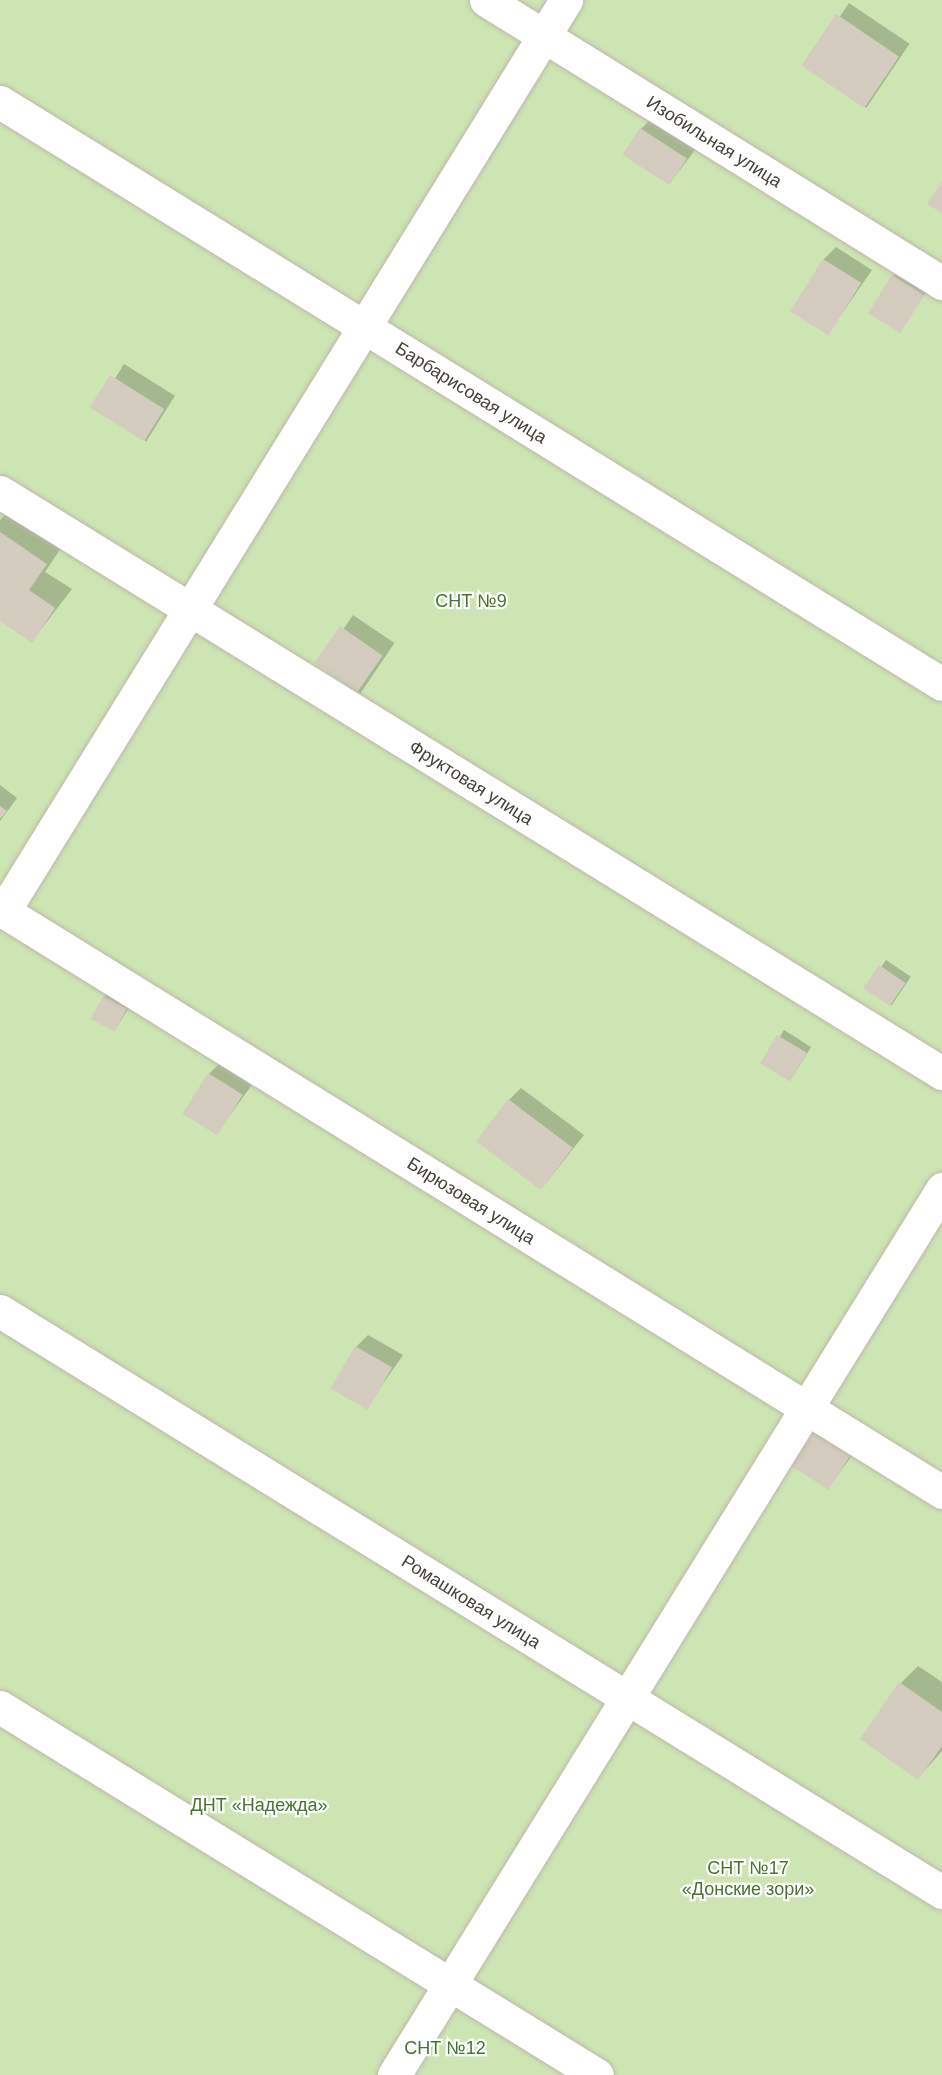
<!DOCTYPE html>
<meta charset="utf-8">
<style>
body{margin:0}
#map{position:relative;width:942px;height:2075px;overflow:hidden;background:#f3f0e8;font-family:Arial,sans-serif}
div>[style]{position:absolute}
.green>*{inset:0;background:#cde5b3;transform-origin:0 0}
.shadow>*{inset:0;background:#0003;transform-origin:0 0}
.building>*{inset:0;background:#d4ccbe;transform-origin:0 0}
.roads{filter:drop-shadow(0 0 2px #beb8ab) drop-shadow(0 0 2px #beb8ab)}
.minor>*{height:33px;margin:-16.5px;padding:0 16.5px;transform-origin:16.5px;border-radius:16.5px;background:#fff}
span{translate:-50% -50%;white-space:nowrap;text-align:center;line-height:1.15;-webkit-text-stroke:4.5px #fff;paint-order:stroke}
.street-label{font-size:18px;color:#464137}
.park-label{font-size:18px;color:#46752d}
</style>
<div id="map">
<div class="green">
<div style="left:0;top:0;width:942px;height:2075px"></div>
</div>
<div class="shadow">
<div style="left:849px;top:3px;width:73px;height:77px;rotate:34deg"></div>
<div style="clip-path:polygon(653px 117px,698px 146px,670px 183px,641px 129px)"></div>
<div style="clip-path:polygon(836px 247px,872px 270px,829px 332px,824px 259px)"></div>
<div style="clip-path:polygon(905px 264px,934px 282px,898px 331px,893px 276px)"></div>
<div style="left:124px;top:364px;width:60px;height:54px;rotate:32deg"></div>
<div style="clip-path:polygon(10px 510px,63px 545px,45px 572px,72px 589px,32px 641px,0 619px,0 520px)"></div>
<div style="left:353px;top:615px;width:50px;height:61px;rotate:34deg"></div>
<div style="clip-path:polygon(0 785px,17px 798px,0 821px)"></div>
<div style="left:886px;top:960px;width:30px;height:34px;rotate:34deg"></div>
<div style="clip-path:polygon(110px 991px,132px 1003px,115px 1030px,104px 997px)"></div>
<div style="left:784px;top:1030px;width:32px;height:40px;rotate:32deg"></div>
<div style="clip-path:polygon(221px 1062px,254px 1082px,217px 1133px,209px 1074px)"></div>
<div style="clip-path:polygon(521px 1088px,584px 1135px,542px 1188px,509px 1100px)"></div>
<div style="clip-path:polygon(368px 1335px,403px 1355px,367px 1407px,356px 1347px)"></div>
<div style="clip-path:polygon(862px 1442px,828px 1488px,783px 1459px)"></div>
<div style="clip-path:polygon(918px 1666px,942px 1682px,942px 1751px,918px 1778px,901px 1683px)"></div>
</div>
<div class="building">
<div style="left:836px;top:14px;width:76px;height:62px;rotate:34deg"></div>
<div style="left:640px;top:128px;width:56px;height:32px;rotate:33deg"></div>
<div style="clip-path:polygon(942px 181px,942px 213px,927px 204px)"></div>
<div style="left:823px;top:259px;width:45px;height:62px;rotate:32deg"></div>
<div style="left:892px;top:275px;width:38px;height:45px;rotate:32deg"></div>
<div style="left:110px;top:375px;width:64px;height:38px;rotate:32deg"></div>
<div style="clip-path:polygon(0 532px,47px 564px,29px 590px,55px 608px,32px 643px,0 621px)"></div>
<div style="left:340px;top:626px;width:52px;height:45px;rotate:35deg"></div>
<div style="clip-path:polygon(0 806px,7px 811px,0 819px)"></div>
<div style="left:879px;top:965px;width:32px;height:28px;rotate:34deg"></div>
<div style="left:103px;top:996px;width:27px;height:26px;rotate:28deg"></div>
<div style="left:777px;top:1035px;width:35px;height:33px;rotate:31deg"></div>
<div style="left:208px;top:1073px;width:41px;height:48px;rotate:32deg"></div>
<div style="left:508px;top:1099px;width:81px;height:53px;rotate:37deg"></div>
<div style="left:355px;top:1346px;width:43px;height:49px;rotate:30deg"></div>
<div style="left:804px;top:1424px;width:56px;height:42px;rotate:33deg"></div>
<div style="clip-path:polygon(899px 1682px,942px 1712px,942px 1746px,918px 1780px,860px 1739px)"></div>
</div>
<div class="roads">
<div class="minor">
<div style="left:486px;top:0;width:537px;rotate:31.82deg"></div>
<div style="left:0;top:102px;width:1107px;rotate:31.71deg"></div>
<div style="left:0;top:492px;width:1107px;rotate:31.67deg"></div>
<div style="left:0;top:909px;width:1108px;rotate:31.75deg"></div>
<div style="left:3px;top:912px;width:1072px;rotate:-58.31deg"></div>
<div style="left:0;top:1311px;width:1107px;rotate:31.67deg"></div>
<div style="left:0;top:1707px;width:701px;rotate:31.65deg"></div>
<div style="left:394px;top:2075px;width:1042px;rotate:-58.26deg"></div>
</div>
</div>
<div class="street-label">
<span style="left:714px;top:142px;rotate:32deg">Изобильная улица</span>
<span style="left:471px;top:393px;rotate:32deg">Барбарисовая улица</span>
<span style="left:471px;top:783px;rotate:32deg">Фруктовая улица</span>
<span style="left:471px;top:1201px;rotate:32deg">Бирюзовая улица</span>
<span style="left:471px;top:1602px;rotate:32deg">Ромашковая улица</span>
</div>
<div class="park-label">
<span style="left:471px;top:601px">СНТ №9</span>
<span style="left:259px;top:1805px">ДНТ «Надежда»</span>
<span style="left:748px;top:1879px">СНТ №17<br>«Донские зори»</span>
<span style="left:445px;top:2048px">СНТ №12</span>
</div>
</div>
